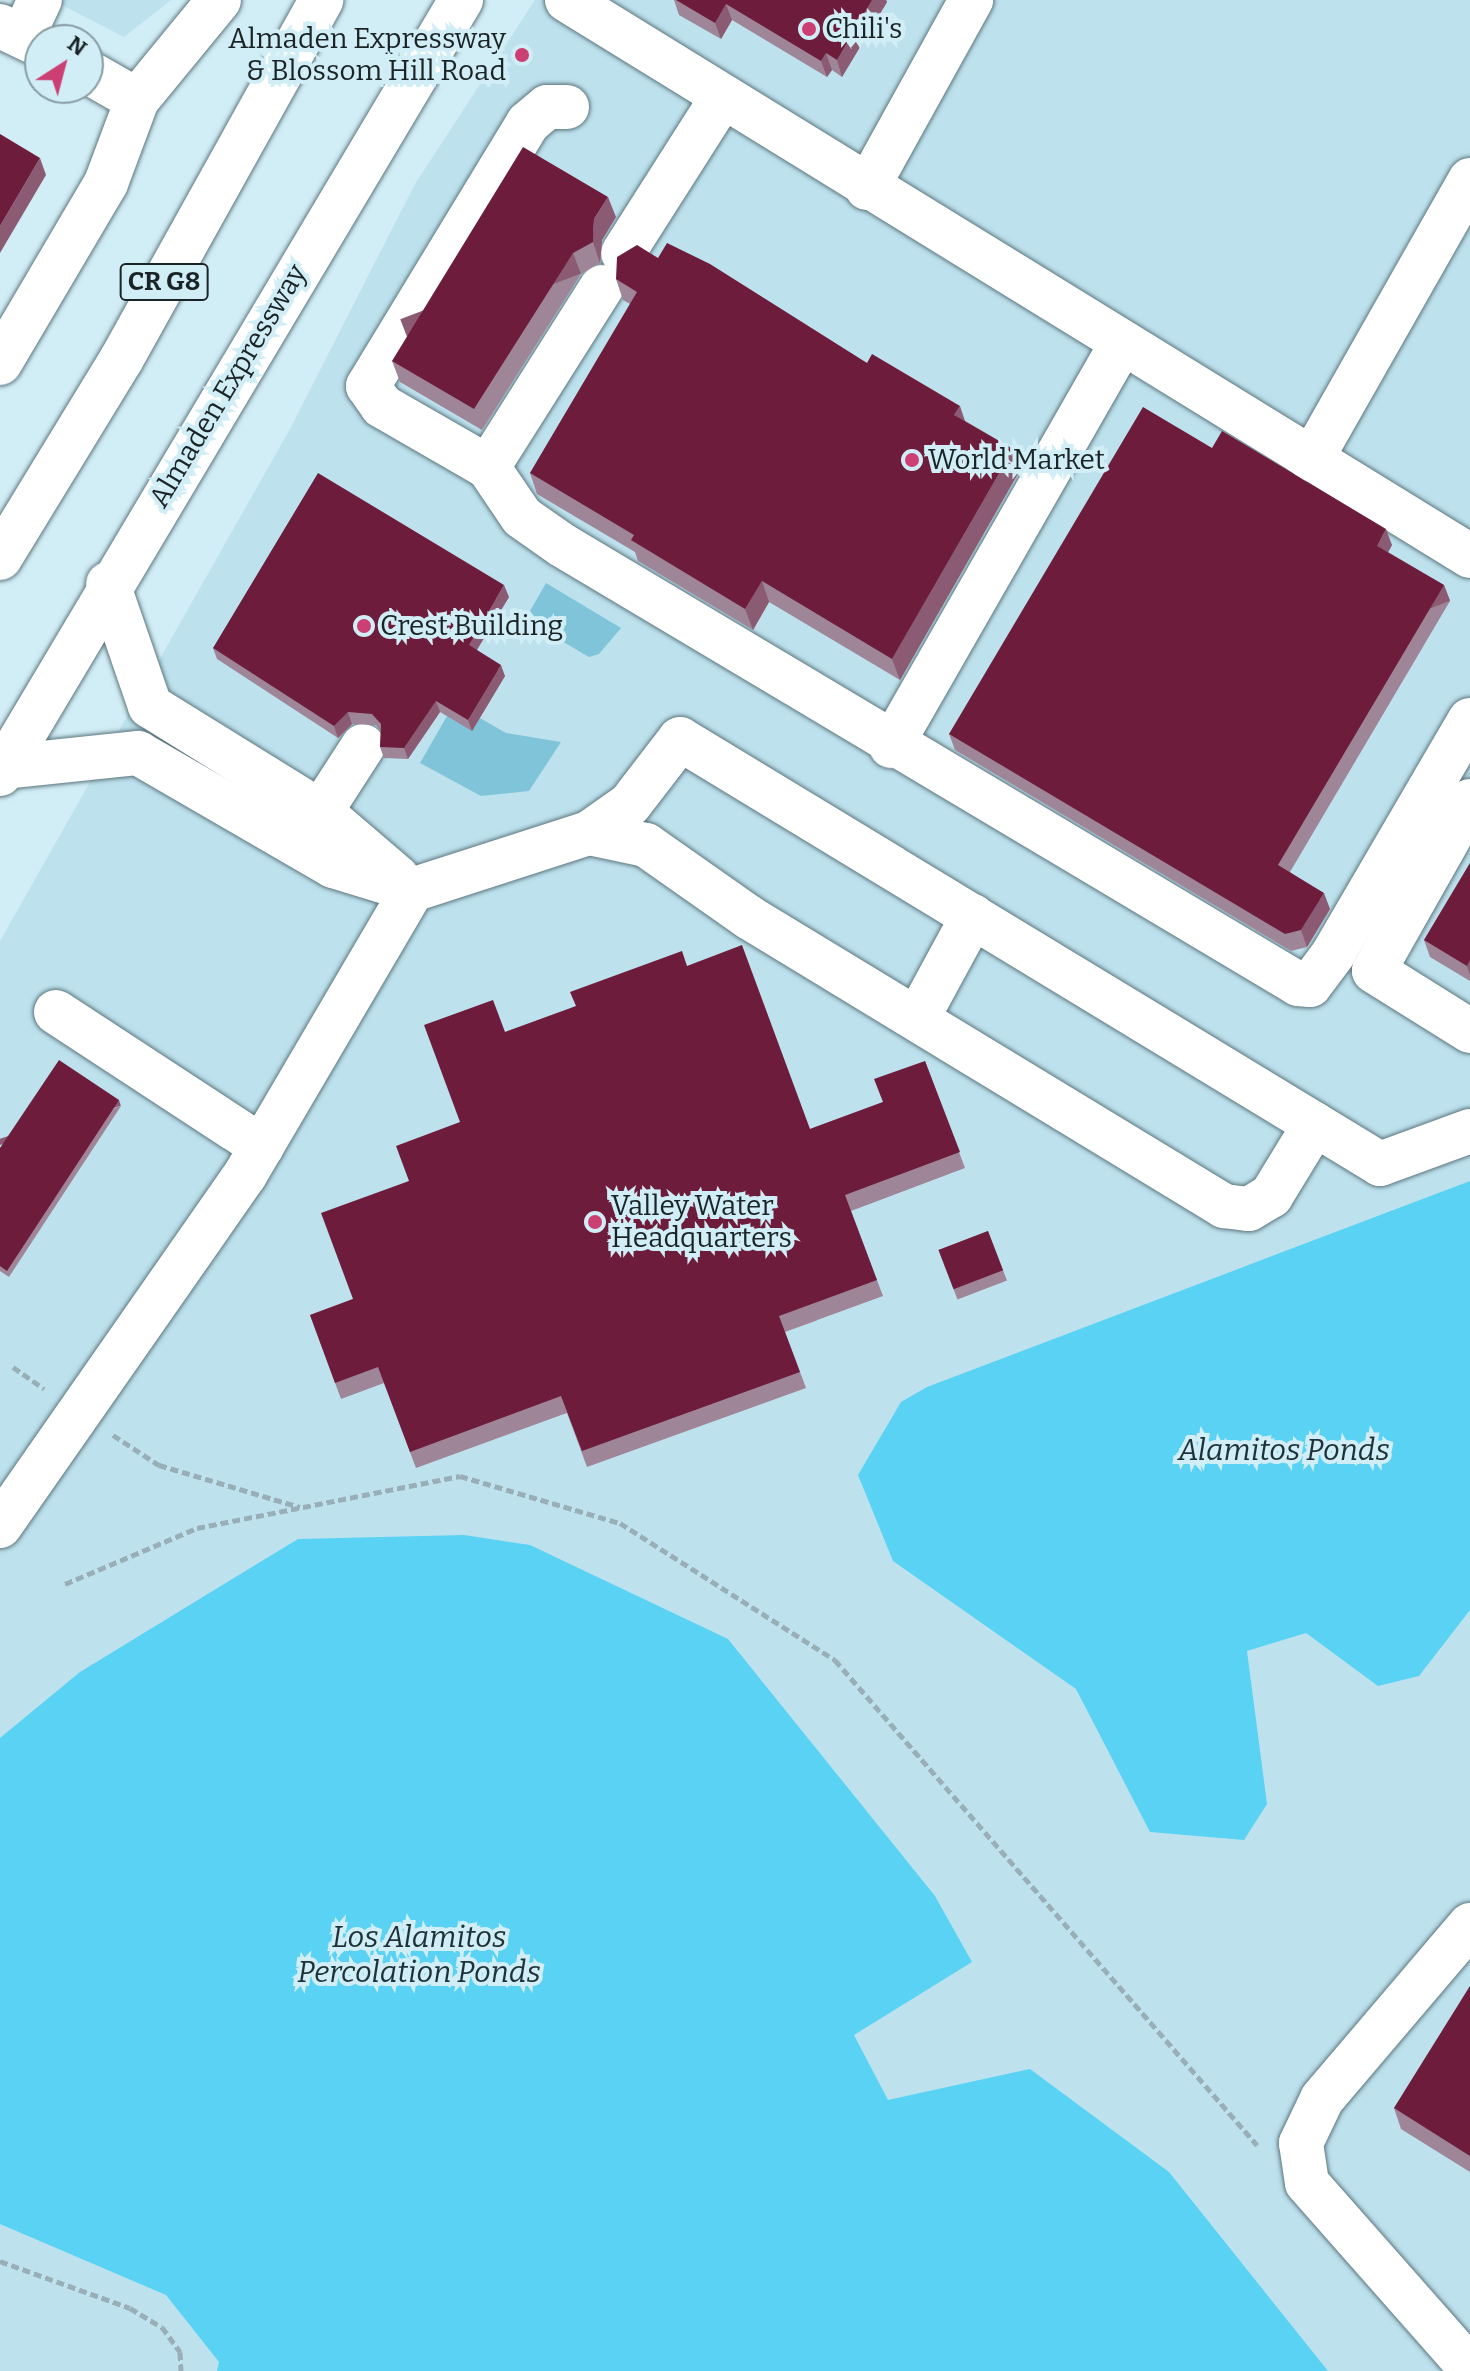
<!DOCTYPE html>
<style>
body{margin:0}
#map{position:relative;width:1470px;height:2371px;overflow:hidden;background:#d1edf6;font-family:Bitter,serif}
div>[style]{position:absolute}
.built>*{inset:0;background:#bde2ee}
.green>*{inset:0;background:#7fc4d9}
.water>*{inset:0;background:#5ad2f4}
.path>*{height:5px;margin-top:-2.5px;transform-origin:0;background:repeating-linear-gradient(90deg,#99afb7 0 8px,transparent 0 12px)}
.roads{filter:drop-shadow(0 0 2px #5d767e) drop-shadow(0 0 2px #5d767e)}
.minor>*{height:44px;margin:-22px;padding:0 22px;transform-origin:22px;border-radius:22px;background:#fff}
.major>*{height:44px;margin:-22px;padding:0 22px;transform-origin:22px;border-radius:22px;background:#fff}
.wall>*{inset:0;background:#9f8598;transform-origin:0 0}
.shaded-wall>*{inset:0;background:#8b5b73;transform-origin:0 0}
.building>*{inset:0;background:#6d1d3b;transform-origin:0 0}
.dots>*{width:22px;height:22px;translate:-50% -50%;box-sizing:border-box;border:4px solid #d1edf6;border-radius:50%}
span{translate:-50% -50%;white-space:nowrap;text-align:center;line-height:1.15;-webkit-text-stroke:8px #d1edf6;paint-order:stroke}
.shield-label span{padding:2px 6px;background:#d1edf6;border:2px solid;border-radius:6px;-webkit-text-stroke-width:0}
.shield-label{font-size:26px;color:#1a2427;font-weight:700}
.poi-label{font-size:28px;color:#1a2427}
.left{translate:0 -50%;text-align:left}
.right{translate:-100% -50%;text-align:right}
.street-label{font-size:28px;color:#1a2427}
.water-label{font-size:30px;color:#1d3238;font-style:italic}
.north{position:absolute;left:24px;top:24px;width:80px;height:80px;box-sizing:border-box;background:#d1edf6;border:2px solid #889da3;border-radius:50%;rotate:36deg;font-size:22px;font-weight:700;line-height:32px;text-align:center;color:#1a2427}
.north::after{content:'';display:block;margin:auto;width:28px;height:36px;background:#cb3f73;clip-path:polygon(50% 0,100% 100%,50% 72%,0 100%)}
</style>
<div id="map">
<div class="built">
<div style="clip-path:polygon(52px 0,171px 0,124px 37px)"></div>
<div style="clip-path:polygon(535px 0,1470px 0,1470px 2371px,0 2371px,0 941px,290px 429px,415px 184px)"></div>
</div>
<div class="green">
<div style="clip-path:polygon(546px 583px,621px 628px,599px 654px,589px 657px,543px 630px,530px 611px)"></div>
<div style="clip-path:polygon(447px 716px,472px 730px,480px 718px,506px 733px,561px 742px,529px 791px,481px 796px,420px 763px)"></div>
</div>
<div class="water">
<div style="clip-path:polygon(1470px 1181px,1470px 1610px,1419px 1676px,1378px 1686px,1306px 1633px,1247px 1651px,1267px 1804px,1244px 1840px,1150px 1832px,1076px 1689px,893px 1561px,858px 1475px,901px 1402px,927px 1387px)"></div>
<div style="clip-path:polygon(464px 1535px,530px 1545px,728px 1639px,935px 1896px,972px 1962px,854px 2035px,888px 2100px,1030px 2069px,1169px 2172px,1328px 2371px,217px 2371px,219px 2362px,166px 2295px,0 2224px,0 1738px,80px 1672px,298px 1539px)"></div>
</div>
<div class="path">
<div style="left:13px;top:1367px;width:38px;rotate:35deg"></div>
<div style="left:113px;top:1435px;width:55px;rotate:33.1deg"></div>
<div style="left:159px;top:1465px;width:147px;rotate:16.6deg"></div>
<div style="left:65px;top:1584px;width:143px;rotate:-23deg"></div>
<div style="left:197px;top:1528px;width:268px;rotate:-11.2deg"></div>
<div style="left:460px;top:1476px;width:167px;rotate:16.4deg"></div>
<div style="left:620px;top:1523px;width:255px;rotate:32.5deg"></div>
<div style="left:835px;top:1660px;width:643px;rotate:48.97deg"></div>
<div style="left:0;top:2261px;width:138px;rotate:19.9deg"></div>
<div style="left:130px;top:2308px;width:37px;rotate:31deg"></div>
<div style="left:162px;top:2327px;width:31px;rotate:54deg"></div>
<div style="left:180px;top:2352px;width:19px;rotate:87deg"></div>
</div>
<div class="roads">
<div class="minor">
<div style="left:567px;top:0;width:1060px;rotate:31.62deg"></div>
<div style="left:0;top:26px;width:44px;rotate:25.4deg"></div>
<div style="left:23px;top:36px;width:40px;rotate:-65deg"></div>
<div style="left:567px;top:107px;width:20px;rotate:180deg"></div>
<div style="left:547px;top:107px;width:25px;rotate:140deg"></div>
<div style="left:528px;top:123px;width:308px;rotate:121.3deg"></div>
<div style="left:368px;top:386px;width:24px;rotate:55deg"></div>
<div style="left:382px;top:406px;width:122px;rotate:29.9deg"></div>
<div style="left:488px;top:467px;width:60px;rotate:55.8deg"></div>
<div style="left:522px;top:517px;width:49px;rotate:35deg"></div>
<div style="left:562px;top:545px;width:857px;rotate:30.81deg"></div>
<div style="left:1298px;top:984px;width:12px;rotate:5deg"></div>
<div style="left:1310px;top:985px;width:39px;rotate:-53deg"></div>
<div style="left:1333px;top:954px;width:271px;rotate:-59.7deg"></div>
<div style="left:867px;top:188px;width:215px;rotate:-61deg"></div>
<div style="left:623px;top:253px;width:183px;rotate:-57.5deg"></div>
<div style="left:0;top:363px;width:209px;rotate:-59.5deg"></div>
<div style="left:106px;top:183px;width:89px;rotate:-69.5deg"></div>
<div style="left:137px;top:100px;width:56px;rotate:-150.3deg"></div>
<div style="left:1311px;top:460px;width:322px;rotate:-60.4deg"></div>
<div style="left:488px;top:467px;width:213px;rotate:-57.7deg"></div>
<div style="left:108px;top:584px;width:129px;rotate:71deg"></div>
<div style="left:150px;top:706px;width:201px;rotate:31.8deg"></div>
<div style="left:321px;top:812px;width:101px;rotate:40.6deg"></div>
<div style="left:891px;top:746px;width:465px;rotate:-60.2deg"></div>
<div style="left:4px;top:767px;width:135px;rotate:-6deg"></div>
<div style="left:138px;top:753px;width:225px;rotate:30.1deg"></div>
<div style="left:333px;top:866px;width:83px;rotate:16.9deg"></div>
<div style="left:412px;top:890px;width:186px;rotate:-17.9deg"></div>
<div style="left:589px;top:833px;width:50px;rotate:-35.3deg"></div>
<div style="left:630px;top:804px;width:82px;rotate:-52.4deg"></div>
<div style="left:680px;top:739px;width:819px;rotate:31.26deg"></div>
<div style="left:1380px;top:1164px;width:96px;rotate:-20.1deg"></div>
<div style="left:1470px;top:801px;width:195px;rotate:119.5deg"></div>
<div style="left:1374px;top:971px;width:113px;rotate:32deg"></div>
<div style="left:589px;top:833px;width:58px;rotate:11.9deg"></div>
<div style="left:646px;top:845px;width:127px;rotate:35.1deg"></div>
<div style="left:750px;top:918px;width:555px;rotate:31.28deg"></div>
<div style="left:1224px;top:1206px;width:25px;rotate:7deg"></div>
<div style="left:1249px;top:1209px;width:26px;rotate:-31deg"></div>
<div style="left:1271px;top:1196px;width:84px;rotate:-58.6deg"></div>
<div style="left:305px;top:836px;width:107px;rotate:-57.2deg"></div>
<div style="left:56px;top:1012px;width:246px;rotate:33.2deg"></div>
<div style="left:917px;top:1019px;width:117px;rotate:-61.5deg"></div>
<div style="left:0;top:1526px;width:428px;rotate:-55.1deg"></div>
<div style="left:245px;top:1175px;width:330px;rotate:-59.6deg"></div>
<div style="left:1470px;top:1925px;width:228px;rotate:130.4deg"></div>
<div style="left:1322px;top:2099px;width:49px;rotate:115.5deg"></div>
<div style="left:1301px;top:2143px;width:40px;rotate:81.5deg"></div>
<div style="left:1307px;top:2183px;width:247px;rotate:48.6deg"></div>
</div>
<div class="major">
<div style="left:137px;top:100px;width:129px;rotate:-50.6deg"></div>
<div style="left:0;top:558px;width:232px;rotate:-58.6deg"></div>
<div style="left:121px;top:360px;width:412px;rotate:-60.9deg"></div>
<div style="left:0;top:774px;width:901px;rotate:-59.22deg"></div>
</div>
</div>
<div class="wall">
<div style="clip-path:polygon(674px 0,886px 0,887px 2px,842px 77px,832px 70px,827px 77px,732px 20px,721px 39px,679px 15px)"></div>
<div style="clip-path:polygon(616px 217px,602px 240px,600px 263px,581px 274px,482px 430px,400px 382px,392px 361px)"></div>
<div style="clip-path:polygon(658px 258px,867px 363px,1013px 449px,1020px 470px,900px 680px,769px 602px,753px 630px,638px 561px,635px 552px,537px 494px,530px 473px,630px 304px,623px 300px,616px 279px)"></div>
<div style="clip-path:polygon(1212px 448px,1392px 545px,1388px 552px,1444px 585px,1450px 601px,1290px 872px,1330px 909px,1307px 947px,1291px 951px,955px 750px,949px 734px)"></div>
<div style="clip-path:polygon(509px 597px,477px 650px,505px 676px,472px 731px,440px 712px,408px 759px,384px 758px,380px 747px,381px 731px,376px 725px,352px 724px,338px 738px,217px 659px,213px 648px)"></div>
<div style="clip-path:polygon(1470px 863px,1470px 981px,1430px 957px,1424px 940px)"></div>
<div style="clip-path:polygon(687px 966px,810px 1129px,883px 1102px,925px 1061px,965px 1168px,851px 1211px,883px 1296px,785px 1332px,806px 1388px,587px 1467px,567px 1413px,416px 1468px,384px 1383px,341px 1399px,310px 1315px,353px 1299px,409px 1181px,460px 1122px,505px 1032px)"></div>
<div style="clip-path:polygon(121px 1106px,9px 1277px,0 1271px,0 1148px)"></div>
<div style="left:988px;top:1231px;width:53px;height:53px;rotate:69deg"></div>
<div style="clip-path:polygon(1470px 1986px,1470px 2172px,1401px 2129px,1394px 2108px)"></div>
</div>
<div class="shaded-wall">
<div style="clip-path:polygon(872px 0,886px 0,887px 2px,842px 77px,837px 60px)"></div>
<div style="clip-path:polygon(726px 4px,732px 20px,721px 39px,715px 23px)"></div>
<div style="clip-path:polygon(826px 53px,832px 70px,827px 77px,821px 61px)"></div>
<div style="clip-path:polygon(40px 158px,46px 175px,0 253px,0 226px)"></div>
<div style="clip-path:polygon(608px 197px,616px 217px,602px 240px,600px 263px,593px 242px,594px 219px)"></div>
<div style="left:573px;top:253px;width:22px;height:185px;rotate:69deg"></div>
<div style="clip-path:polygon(960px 406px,967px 427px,954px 415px)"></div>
<div style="clip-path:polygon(1013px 449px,1020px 470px,900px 680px,892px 659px)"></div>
<div style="clip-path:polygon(1386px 529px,1392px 545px,1383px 562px,1377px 546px)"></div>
<div style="clip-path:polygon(762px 581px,769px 602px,753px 630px,745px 609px)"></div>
<div style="clip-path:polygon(504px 585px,509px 597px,473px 656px,469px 645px)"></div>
<div style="left:1444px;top:585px;width:17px;height:326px;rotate:69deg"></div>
<div style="clip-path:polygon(501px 665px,505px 676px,472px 731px,468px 720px)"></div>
<div style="clip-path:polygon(436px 701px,440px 712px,408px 759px,404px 748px)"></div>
<div style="clip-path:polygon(348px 712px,352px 724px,338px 738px,334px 726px)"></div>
<div style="clip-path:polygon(1324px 893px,1330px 909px,1307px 947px,1301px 930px)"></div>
<div style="clip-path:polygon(1470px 960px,1470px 975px,1467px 966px)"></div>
<div style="left:119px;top:1100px;width:6px;height:204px;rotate:72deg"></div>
</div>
<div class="building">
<div style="clip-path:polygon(676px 0,872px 0,837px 60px,826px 53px,821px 61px,726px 4px,715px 23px)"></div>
<div style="clip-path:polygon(0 134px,40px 158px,0 226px)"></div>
<div style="clip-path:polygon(523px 147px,608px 197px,594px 219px,593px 242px,573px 253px,474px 409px,392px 361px)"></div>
<div style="clip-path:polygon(667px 243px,710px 264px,867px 363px,872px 354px,960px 406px,954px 415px,1013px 449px,892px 659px,762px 581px,745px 609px,631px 540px,634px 535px,530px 473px,637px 292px,616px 279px,617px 257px,637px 245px,658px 258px)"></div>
<div style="clip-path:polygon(1143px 407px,1212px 448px,1222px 431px,1386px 529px,1377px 546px,1444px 585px,1278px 865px,1324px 893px,1301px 930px,1285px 934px,949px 734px)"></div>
<div style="clip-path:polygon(318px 473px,504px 585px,469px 645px,501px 665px,468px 720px,436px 701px,404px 748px,380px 747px,381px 724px,372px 714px,348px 712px,334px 726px,213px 648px)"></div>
<div style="clip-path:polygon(1470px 863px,1470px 960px,1467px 966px,1424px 940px)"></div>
<div style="clip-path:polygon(742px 945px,810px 1129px,883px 1102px,874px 1079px,925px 1061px,960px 1152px,845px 1195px,877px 1280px,779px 1316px,800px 1372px,582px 1451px,561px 1396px,410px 1452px,378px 1367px,335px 1383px,310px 1315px,353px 1299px,321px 1213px,409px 1181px,396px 1146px,460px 1122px,424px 1025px,493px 1000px,505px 1032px,576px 1006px,570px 992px,682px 951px,687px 966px)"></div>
<div style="clip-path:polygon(59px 1060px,119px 1100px,7px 1271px,0 1266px,0 1148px)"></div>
<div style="left:988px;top:1231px;width:42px;height:53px;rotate:69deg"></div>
<div style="clip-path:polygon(1470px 1986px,1470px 2156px,1394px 2108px)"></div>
</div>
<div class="dots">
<div style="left:809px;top:29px;background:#cb3f73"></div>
<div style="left:522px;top:55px;background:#cb3f73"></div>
<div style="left:912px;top:460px;background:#cb3f73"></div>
<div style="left:364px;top:626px;background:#cb3f73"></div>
<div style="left:595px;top:1222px;background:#cb3f73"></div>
</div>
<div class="shield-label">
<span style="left:164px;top:282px">CR G8</span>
</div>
<div class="poi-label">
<span class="left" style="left:825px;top:29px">Chili's</span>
<span class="right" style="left:506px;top:55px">Almaden Expressway<br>&amp; Blossom Hill Road</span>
<span class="left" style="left:928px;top:460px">World Market</span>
<span class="left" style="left:380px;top:626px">Crest Building</span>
<span class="left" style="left:611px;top:1222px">Valley Water<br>Headquarters</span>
</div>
<div class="street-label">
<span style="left:228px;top:386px;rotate:-59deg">Almaden Expressway</span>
</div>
<div class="water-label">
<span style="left:1284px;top:1450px">Alamitos Ponds</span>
<span style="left:419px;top:1954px">Los Alamitos<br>Percolation Ponds</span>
</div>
<div class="north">N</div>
</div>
